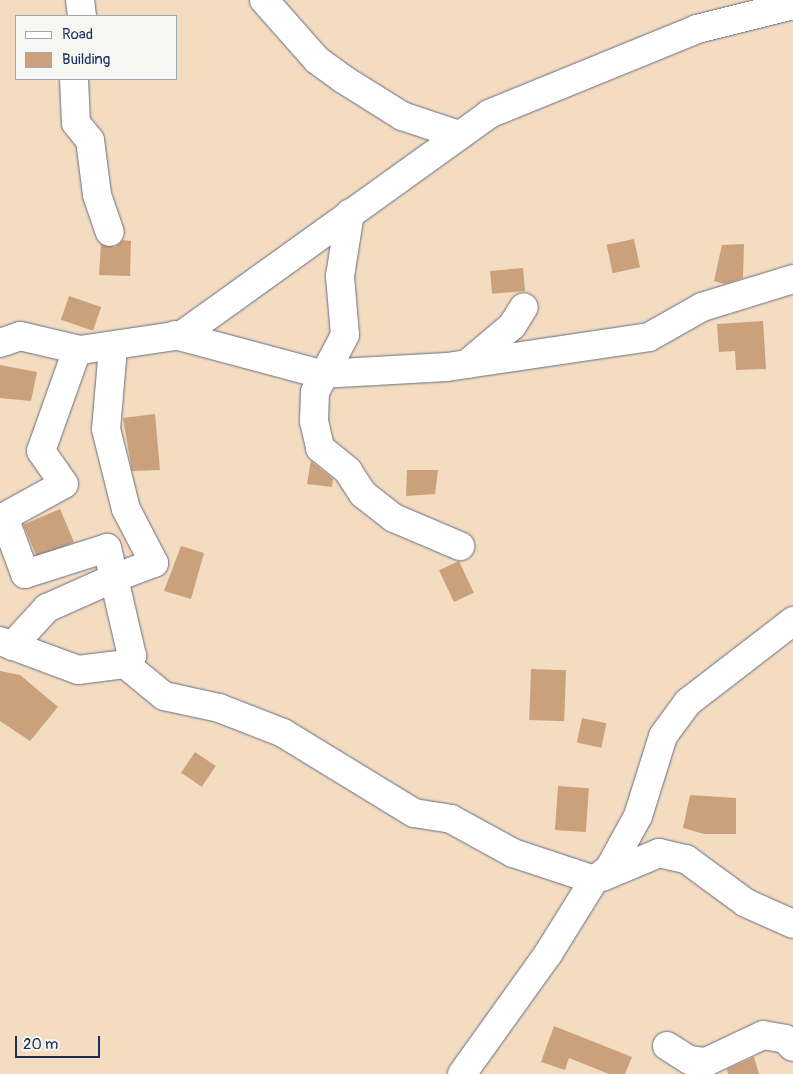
<!DOCTYPE html>
<style>
body{margin:0}
#map{position:relative;width:793px;height:1074px;overflow:hidden;background:#f3dcc0;font-family:Pangolin,sans-serif}
div>[style]{position:absolute}
.building>*{inset:0;background:#cba17c;transform-origin:0 0}
.roads{filter:drop-shadow(0 0 1px #676c80) drop-shadow(0 0 1px #676c80)}
.minor>*{height:28px;margin:-14px;padding:0 14px;transform-origin:14px;border-radius:14px;background:#fff}
.tertiary>*{height:28px;margin:-14px;padding:0 14px;transform-origin:14px;border-radius:14px;background:#fff}
span{translate:-50% -50%;white-space:nowrap;text-align:center;line-height:1.15;-webkit-text-stroke:4px #f6f6f2;paint-order:stroke}
.legend{position:absolute;left:15px;top:15px;width:162px;height:65px;box-sizing:border-box;background:#f6f6f2;border:1px solid #9ea6b7;margin:0;padding:6px 9px;list-style:none;font-size:15px;color:#1b2f5e}
.legend li{display:flex;align-items:center;gap:10px;height:25px}
.legend b{width:25px;border:1px solid #9ea6b7}
.scale{position:absolute;left:15px;top:1036px;width:85px;height:22px;box-sizing:border-box;border:2px solid #1b2f5e;border-top:0;padding-left:6px;font-size:15px;line-height:18px;white-space:nowrap;color:#1b2f5e;-webkit-text-stroke:4px #f6f6f2;paint-order:stroke}
</style>
<div id="map">
<div class="building">
<div style="left:634px;top:239px;width:29px;height:28px;rotate:78deg"></div>
<div style="clip-path:polygon(123px 240px,131px 241px,130px 276px,99px 275px,101px 244px,115px 247px)"></div>
<div style="clip-path:polygon(744px 244px,743px 278px,725px 284px,714px 281px,722px 245px)"></div>
<div style="left:523px;top:268px;width:23px;height:33px;rotate:85deg"></div>
<div style="left:69px;top:296px;width:34px;height:25px;rotate:19deg"></div>
<div style="clip-path:polygon(763px 321px,766px 369px,736px 370px,735px 351px,719px 352px,717px 324px)"></div>
<div style="clip-path:polygon(0 365px,37px 372px,31px 401px,0 398px)"></div>
<div style="clip-path:polygon(155px 414px,160px 470px,132px 471px,123px 418px)"></div>
<div style="clip-path:polygon(311px 461px,333px 479px,332px 487px,307px 484px)"></div>
<div style="clip-path:polygon(407px 470px,438px 470px,435px 494px,406px 496px)"></div>
<div style="left:60px;top:509px;width:36px;height:40px;rotate:67deg"></div>
<div style="clip-path:polygon(181px 546px,204px 553px,191px 599px,164px 591px)"></div>
<div style="left:459px;top:561px;width:35px;height:22px;rotate:65deg"></div>
<div style="left:531px;top:669px;width:35px;height:51px;rotate:2deg"></div>
<div style="clip-path:polygon(0 671px,20px 675px,58px 707px,30px 741px,0 721px)"></div>
<div style="left:582px;top:718px;width:25px;height:25px;rotate:12deg"></div>
<div style="left:195px;top:752px;width:25px;height:25px;rotate:34deg"></div>
<div style="left:558px;top:786px;width:31px;height:44px;rotate:4deg"></div>
<div style="clip-path:polygon(690px 795px,736px 798px,736px 834px,704px 834px,683px 828px)"></div>
<div style="clip-path:polygon(554px 1026px,632px 1057px,625px 1074px,609px 1074px,569px 1058px,565px 1070px,541px 1062px)"></div>
<div style="clip-path:polygon(754px 1057px,759px 1074px,728px 1074px,727px 1069px)"></div>
</div>
<div class="roads">
<div class="minor">
<div style="left:80px;top:0;width:16px;rotate:83deg"></div>
<div style="left:264px;top:0;width:80px;rotate:48.5deg"></div>
<div style="left:317px;top:60px;width:32px;rotate:36deg"></div>
<div style="left:343px;top:79px;width:70px;rotate:32.1deg"></div>
<div style="left:402px;top:116px;width:60px;rotate:18.4deg"></div>
<div style="left:74px;top:79px;width:44px;rotate:87.4deg"></div>
<div style="left:76px;top:123px;width:22px;rotate:51deg"></div>
<div style="left:90px;top:140px;width:55px;rotate:82.7deg"></div>
<div style="left:97px;top:195px;width:39px;rotate:71deg"></div>
<div style="left:350px;top:213px;width:64px;rotate:99deg"></div>
<div style="left:340px;top:276px;width:59px;rotate:85.2deg"></div>
<div style="left:345px;top:335px;width:64px;rotate:117.8deg"></div>
<div style="left:315px;top:392px;width:29px;rotate:92deg"></div>
<div style="left:314px;top:421px;width:28px;rotate:77deg"></div>
<div style="left:320px;top:448px;width:36px;rotate:39deg"></div>
<div style="left:348px;top:471px;width:27px;rotate:57deg"></div>
<div style="left:363px;top:494px;width:39px;rotate:38deg"></div>
<div style="left:394px;top:518px;width:72px;rotate:23deg"></div>
<div style="left:175px;top:335px;width:151px;rotate:15deg"></div>
<div style="left:321px;top:374px;width:126px;rotate:-3.2deg"></div>
<div style="left:447px;top:367px;width:204px;rotate:-8.4deg"></div>
<div style="left:649px;top:337px;width:61px;rotate:-29.5deg"></div>
<div style="left:702px;top:307px;width:95px;rotate:-17.1deg"></div>
<div style="left:113px;top:348px;width:81px;rotate:94.9deg"></div>
<div style="left:106px;top:429px;width:82px;rotate:76deg"></div>
<div style="left:126px;top:509px;width:61px;rotate:62.6deg"></div>
<div style="left:154px;top:563px;width:43px;rotate:159.4deg"></div>
<div style="left:467px;top:364px;width:59px;rotate:-40.2deg"></div>
<div style="left:512px;top:326px;width:22px;rotate:-58deg"></div>
<div style="left:0;top:641px;width:83px;rotate:20.4deg"></div>
<div style="left:78px;top:670px;width:47px;rotate:-7.3deg"></div>
<div style="left:125px;top:664px;width:11px;rotate:-49deg"></div>
<div style="left:132px;top:656px;width:111px;rotate:-103deg"></div>
<div style="left:107px;top:548px;width:86px;rotate:162.4deg"></div>
<div style="left:25px;top:574px;width:61px;rotate:-110.2deg"></div>
<div style="left:4px;top:517px;width:68px;rotate:-28.8deg"></div>
<div style="left:64px;top:484px;width:40px;rotate:-124.9deg"></div>
<div style="left:41px;top:451px;width:107px;rotate:-70.4deg"></div>
<div style="left:667px;top:1046px;width:26px;rotate:32deg"></div>
<div style="left:689px;top:1060px;width:17px;rotate:7deg"></div>
<div style="left:706px;top:1062px;width:63px;rotate:-25.3deg"></div>
<div style="left:763px;top:1035px;width:22px;rotate:10deg"></div>
<div style="left:785px;top:1039px;width:11px;rotate:45deg"></div>
</div>
<div class="tertiary">
<div style="left:0;top:343px;width:21px;rotate:-19deg"></div>
<div style="left:20px;top:336px;width:62px;rotate:13.1deg"></div>
<div style="left:80px;top:350px;width:103px;rotate:-8.4deg"></div>
<div style="left:182px;top:335px;width:378px;rotate:-35.7deg"></div>
<div style="left:489px;top:114px;width:225px;rotate:-22.2deg"></div>
<div style="left:697px;top:29px;width:99px;rotate:-14deg"></div>
<div style="left:12px;top:646px;width:52px;rotate:-47.4deg"></div>
<div style="left:47px;top:608px;width:73px;rotate:-24.1deg"></div>
<div style="left:125px;top:664px;width:50px;rotate:39.4deg"></div>
<div style="left:164px;top:696px;width:56px;rotate:12.3deg"></div>
<div style="left:219px;top:708px;width:69px;rotate:21.3deg"></div>
<div style="left:283px;top:733px;width:153px;rotate:31.4deg"></div>
<div style="left:414px;top:813px;width:37px;rotate:9deg"></div>
<div style="left:451px;top:819px;width:71px;rotate:28.7deg"></div>
<div style="left:513px;top:853px;width:85px;rotate:18.4deg"></div>
<div style="left:602px;top:877px;width:62px;rotate:-22.8deg"></div>
<div style="left:659px;top:853px;width:28px;rotate:13deg"></div>
<div style="left:686px;top:859px;width:74px;rotate:36.3deg"></div>
<div style="left:746px;top:903px;width:51px;rotate:24.1deg"></div>
<div style="left:462px;top:1074px;width:148px;rotate:-54.4deg"></div>
<div style="left:548px;top:954px;width:87px;rotate:-58.1deg"></div>
<div style="left:594px;top:880px;width:19px;rotate:-36deg"></div>
<div style="left:609px;top:869px;width:60px;rotate:-61.3deg"></div>
<div style="left:638px;top:816px;width:84px;rotate:-72.6deg"></div>
<div style="left:663px;top:736px;width:42px;rotate:-53.7deg"></div>
<div style="left:688px;top:702px;width:133px;rotate:-37.6deg"></div>
</div>
</div>
<ul class="legend">
<li><b style="height:6px;background:#fff"></b>Road</li>
<li><b style="height:14px;background:#cba17c"></b>Building</li>
</ul>
<div class="scale">20 m</div>
</div>
